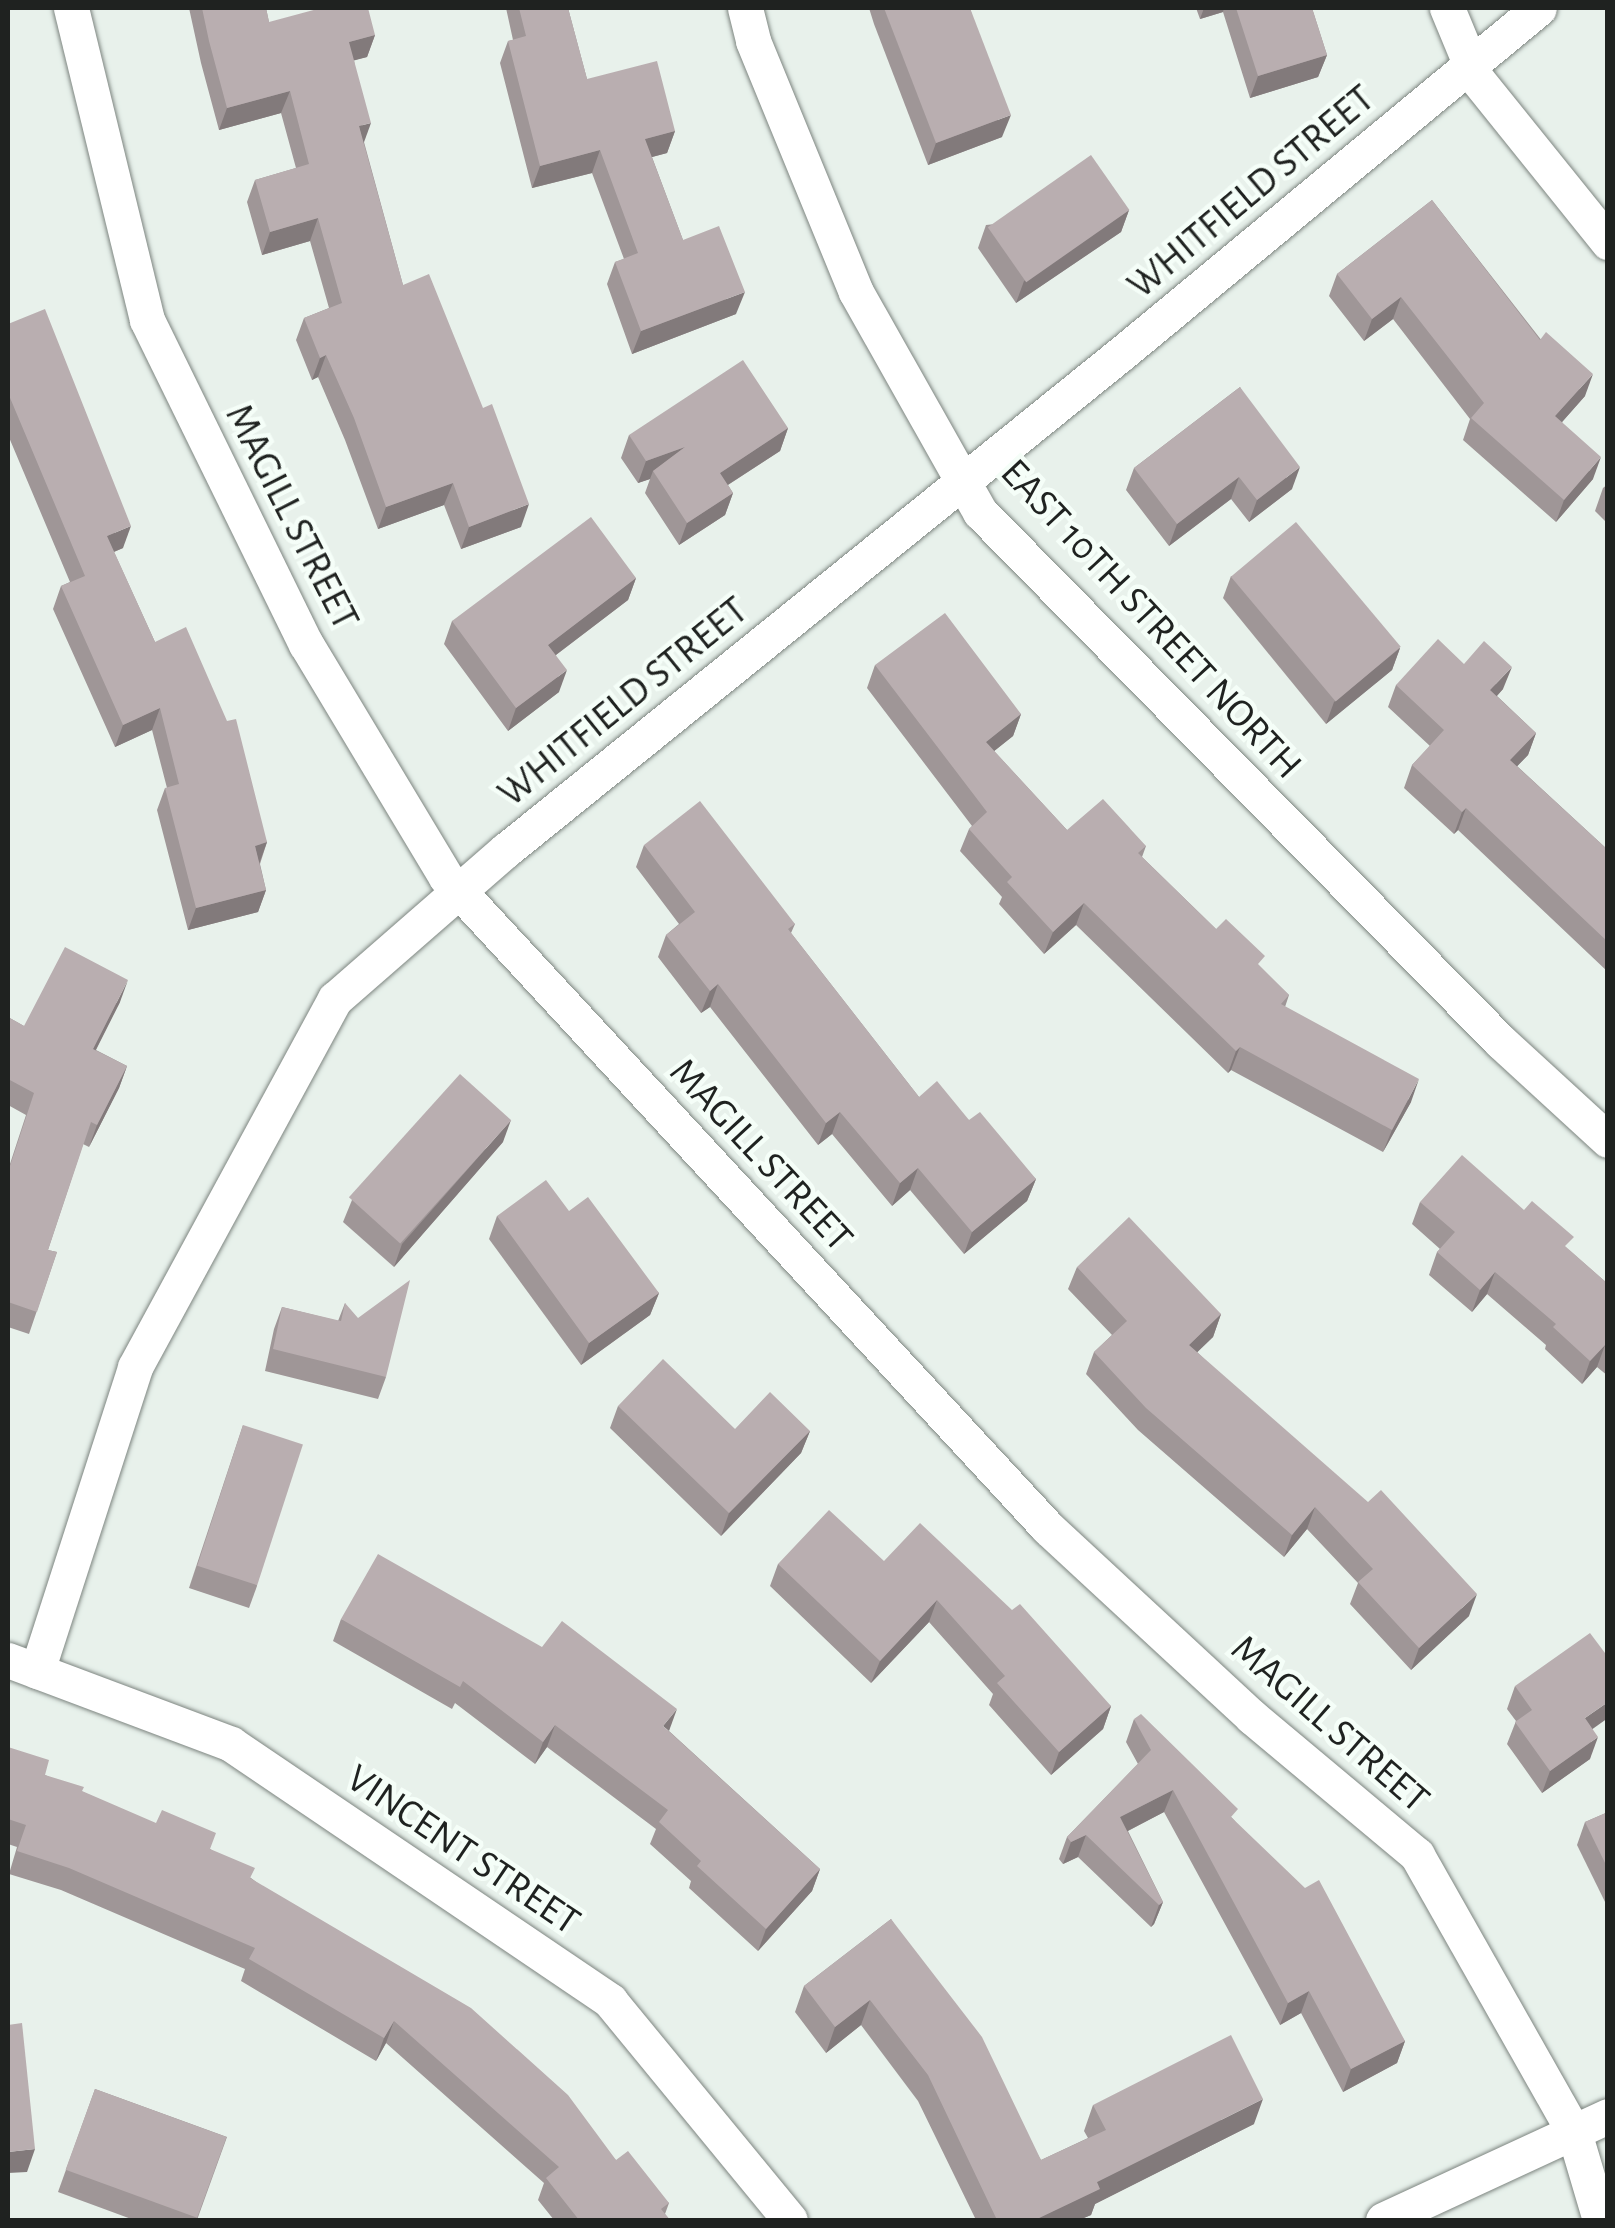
<!DOCTYPE html>
<style>
body{margin:0}
#map{position:relative;width:1615px;height:2228px;overflow:hidden;background:#e8f1eb;font-family:"Alegreya Sans",sans-serif}
div>[style]{position:absolute}
.roads{filter:drop-shadow(0 0 2px #7d8580) drop-shadow(0 0 2px #7d8580)}
.street>*{height:35px;margin:-17.5px;padding:0 17.5px;transform-origin:17.5px;border-radius:17.5px;background:#fff}
.wall>*{inset:0;background:#9f9697}
.shaded-wall>*{inset:0;background:#827a7b}
.building>*{inset:0;background:#b9aeb0;transform-origin:0 0}
span{translate:-50% -50%;white-space:nowrap;text-align:center;line-height:1.15;-webkit-text-stroke:9px #f5fef8;paint-order:stroke}
.street-label{font-size:40px;color:#1f2220}
.frame{position:absolute;inset:0;border:10px solid #1f2220;pointer-events:none}
</style>
<div id="map">
<div class="roads">
<div class="street">
<div style="left:71px;top:8px;width:321px;rotate:76.3deg"></div>
<div style="left:147px;top:320px;width:361px;rotate:63.9deg"></div>
<div style="left:306px;top:644px;width:272px;rotate:59deg"></div>
<div style="left:446px;top:877px;width:887px;rotate:47.24deg"></div>
<div style="left:1048px;top:1528px;width:278px;rotate:42.8deg"></div>
<div style="left:1252px;top:1717px;width:215px;rotate:39.9deg"></div>
<div style="left:1417px;top:1855px;width:318px;rotate:60.5deg"></div>
<div style="left:1574px;top:2132px;width:92px;rotate:73.5deg"></div>
<div style="left:745px;top:8px;width:34px;rotate:76deg"></div>
<div style="left:753px;top:41px;width:271px;rotate:67.7deg"></div>
<div style="left:856px;top:292px;width:253px;rotate:60.6deg"></div>
<div style="left:980px;top:512px;width:743px;rotate:45.49deg"></div>
<div style="left:1501px;top:1042px;width:145px;rotate:42.5deg"></div>
<div style="left:1447px;top:8px;width:76px;rotate:67.5deg"></div>
<div style="left:1476px;top:78px;width:211px;rotate:51.2deg"></div>
<div style="left:8px;top:1660px;width:238px;rotate:20.6deg"></div>
<div style="left:231px;top:1744px;width:458px;rotate:34.1deg"></div>
<div style="left:610px;top:2001px;width:283px;rotate:50.6deg"></div>
<div style="left:37px;top:1671px;width:319px;rotate:-72.1deg"></div>
<div style="left:135px;top:1367px;width:419px;rotate:-61.5deg"></div>
<div style="left:335px;top:999px;width:227px;rotate:-41.1deg"></div>
<div style="left:506px;top:850px;width:791px;rotate:-38.9deg"></div>
<div style="left:1122px;top:353px;width:541px;rotate:-39.6deg"></div>
<div style="left:1383px;top:2220px;width:248px;rotate:-24.8deg"></div>
</div>
</div>
<div class="wall">
<div style="clip-path:polygon(189px 8px,266px 8px,269px 22px,375px 35px,367px 57px,354px 60px,364px 142px,403px 285px,521px 527px,461px 549px,444px 505px,378px 529px,345px 440px,318px 377px,312px 380px,296px 340px,304px 318px,329px 308px,310px 241px,262px 255px,247px 202px,255px 180px,296px 168px,281px 113px,219px 130px,201px 63px)"></div>
<div style="clip-path:polygon(506px 8px,568px 8px,587px 79px,675px 131px,667px 153px,652px 157px,683px 240px,736px 314px,632px 354px,607px 284px,615px 262px,624px 259px,592px 173px,532px 188px,500px 63px,508px 41px,513px 40px)"></div>
<div style="clip-path:polygon(869px 8px,970px 8px,1002px 137px,928px 165px,874px 24px)"></div>
<div style="clip-path:polygon(1196px 8px,1312px 8px,1327px 55px,1318px 77px,1250px 98px,1223px 12px,1200px 19px)"></div>
<div style="clip-path:polygon(1432px 200px,1585px 396px,1562px 422px,1593px 479px,1556px 522px,1463px 440px,1470px 419px,1393px 319px,1364px 341px,1329px 296px,1337px 274px)"></div>
<div style="clip-path:polygon(1129px 210px,1121px 232px,1016px 303px,978px 248px,986px 225px)"></div>
<div style="clip-path:polygon(8px 324px,123px 548px,114px 552px,155px 642px,267px 842px,260px 864px,266px 890px,258px 912px,188px 930px,157px 810px,165px 788px,167px 788px,152px 730px,115px 747px,53px 609px,61px 586px,70px 582px,8px 435px)"></div>
<div style="clip-path:polygon(1240px 387px,1292px 489px,1249px 522px,1231px 499px,1169px 546px,1126px 490px,1134px 468px)"></div>
<div style="clip-path:polygon(788px 428px,780px 451px,728px 485px,733px 493px,725px 515px,679px 545px,645px 493px,650px 479px,638px 483px,621px 458px,629px 435px)"></div>
<div style="clip-path:polygon(1608px 484px,1608px 524px,1595px 511px,1603px 488px)"></div>
<div style="clip-path:polygon(1231px 576px,1400px 648px,1392px 670px,1326px 724px,1223px 598px)"></div>
<div style="clip-path:polygon(636px 578px,628px 600px,556px 655px,559px 692px,508px 731px,444px 644px,452px 621px)"></div>
<div style="clip-path:polygon(1464px 664px,1503px 689px,1497px 696px,1536px 733px,1528px 755px,1517px 766px,1608px 850px,1608px 972px,1458px 830px,1454px 834px,1404px 788px,1412px 765px,1430px 746px,1388px 707px,1396px 685px)"></div>
<div style="clip-path:polygon(875px 665px,1021px 714px,1013px 736px,994px 751px,1067px 830px,1146px 846px,1142px 857px,1216px 929px,1261px 968px,1289px 995px,1285px 1007px,1411px 1102px,1383px 1152px,1231px 1070px,1228px 1073px,1076px 925px,1044px 954px,999px 904px,1002px 897px,960px 851px,969px 829px,972px 826px,867px 688px)"></div>
<div style="clip-path:polygon(644px 845px,795px 924px,791px 933px,919px 1097px,969px 1120px,1036px 1179px,1027px 1201px,964px 1254px,910px 1190px,892px 1206px,832px 1134px,818px 1145px,710px 1007px,701px 1013px,658px 957px,666px 935px,679px 924px,636px 867px)"></div>
<div style="clip-path:polygon(120px 1002px,96px 1050px,127px 1066px,119px 1088px,89px 1147px,83px 1144px,48px 1250px,57px 1252px,29px 1334px,8px 1327px,8px 1170px,26px 1115px,8px 1105px,8px 1017px,24px 1026px)"></div>
<div style="clip-path:polygon(503px 1142px,394px 1267px,343px 1222px,352px 1200px)"></div>
<div style="clip-path:polygon(1420px 1202px,1569px 1250px,1608px 1284px,1608px 1376px,1597px 1367px,1582px 1384px,1545px 1349px,1546px 1345px,1487px 1294px,1472px 1312px,1429px 1275px,1437px 1252px,1440px 1249px,1412px 1224px)"></div>
<div style="clip-path:polygon(569px 1211px,659px 1293px,650px 1315px,581px 1365px,489px 1239px,497px 1216px)"></div>
<div style="clip-path:polygon(1077px 1267px,1221px 1314px,1213px 1337px,1197px 1352px,1469px 1616px,1411px 1670px,1350px 1604px,1358px 1583px,1307px 1529px,1284px 1557px,1138px 1430px,1086px 1374px,1094px 1352px,1112px 1335px,1068px 1289px)"></div>
<div style="clip-path:polygon(345px 1303px,386px 1377px,378px 1399px,265px 1371px,274px 1329px,282px 1307px,338px 1321px)"></div>
<div style="clip-path:polygon(618px 1406px,735px 1429px,810px 1431px,801px 1453px,721px 1536px,610px 1428px)"></div>
<div style="clip-path:polygon(243px 1425px,257px 1586px,249px 1608px,189px 1588px)"></div>
<div style="clip-path:polygon(884px 1561px,1111px 1706px,1103px 1729px,1051px 1775px,989px 1705px,993px 1694px,929px 1622px,871px 1683px,770px 1586px,778px 1564px)"></div>
<div style="clip-path:polygon(341px 1619px,669px 1731px,820px 1869px,812px 1891px,758px 1951px,689px 1888px,691px 1881px,650px 1844px,656px 1829px,547px 1747px,535px 1764px,455px 1703px,452px 1709px,333px 1641px)"></div>
<div style="clip-path:polygon(1515px 1686px,1592px 1729px,1590px 1759px,1542px 1793px,1507px 1744px,1516px 1721px,1507px 1709px)"></div>
<div style="clip-path:polygon(1134px 1719px,1234px 1820px,1405px 2041px,1397px 2063px,1343px 2092px,1301px 2013px,1280px 2025px,1164px 1812px,1128px 1831px,1163px 1902px,1154px 1924px,1151px 1927px,1078px 1857px,1063px 1864px,1059px 1859px,1067px 1837px,1138px 1764px,1126px 1742px)"></div>
<div style="clip-path:polygon(8px 1747px,45px 1775px,210px 1849px,251px 1878px,616px 2160px,669px 2203px,665px 2214px,670px 2220px,554px 2220px,538px 2200px,544px 2183px,386px 2043px,376px 2061px,241px 1981px,245px 1969px,61px 1890px,9px 1874px,17px 1847px,8px 1844px)"></div>
<div style="clip-path:polygon(1608px 1812px,1608px 1908px,1577px 1845px,1585px 1822px)"></div>
<div style="clip-path:polygon(891px 1919px,1041px 2160px,1088px 2138px,1084px 2131px,1093px 2105px,1254px 2124px,1095px 2204px,1091px 2215px,1079px 2220px,976px 2220px,918px 2101px,861px 2025px,826px 2053px,795px 2012px,804px 1986px)"></div>
<div style="clip-path:polygon(95px 2089px,227px 2137px,197px 2220px,134px 2220px,58px 2192px)"></div>
</div>
<div class="shaded-wall">
<div style="clip-path:polygon(1204px 8px,1224px 8px,1223px 12px,1200px 19px)"></div>
<div style="clip-path:polygon(375px 35px,367px 57px,341px 64px,349px 42px)"></div>
<div style="clip-path:polygon(1327px 55px,1318px 77px,1250px 98px,1258px 76px)"></div>
<div style="clip-path:polygon(290px 91px,281px 113px,219px 130px,227px 108px)"></div>
<div style="clip-path:polygon(1011px 115px,1002px 137px,928px 165px,936px 143px)"></div>
<div style="clip-path:polygon(371px 123px,363px 145px,359px 126px)"></div>
<div style="clip-path:polygon(675px 131px,667px 153px,637px 161px,645px 139px)"></div>
<div style="clip-path:polygon(600px 150px,592px 173px,532px 188px,540px 166px)"></div>
<div style="clip-path:polygon(1129px 210px,1121px 232px,1016px 303px,1024px 281px)"></div>
<div style="clip-path:polygon(318px 218px,310px 241px,262px 255px,270px 232px)"></div>
<div style="clip-path:polygon(745px 292px,736px 314px,632px 354px,641px 331px)"></div>
<div style="clip-path:polygon(1401px 297px,1393px 319px,1364px 341px,1372px 319px)"></div>
<div style="clip-path:polygon(326px 355px,318px 377px,312px 380px,320px 358px)"></div>
<div style="clip-path:polygon(1593px 374px,1585px 396px,1547px 439px,1555px 416px)"></div>
<div style="clip-path:polygon(788px 428px,780px 451px,712px 495px,720px 473px)"></div>
<div style="clip-path:polygon(685px 447px,653px 471px,650px 479px,638px 483px,646px 461px)"></div>
<div style="clip-path:polygon(1601px 457px,1593px 479px,1556px 522px,1564px 500px)"></div>
<div style="clip-path:polygon(1300px 467px,1292px 489px,1249px 522px,1257px 500px)"></div>
<div style="clip-path:polygon(1239px 477px,1231px 499px,1169px 546px,1177px 524px)"></div>
<div style="clip-path:polygon(453px 483px,444px 505px,378px 529px,386px 507px)"></div>
<div style="clip-path:polygon(733px 493px,725px 515px,679px 545px,687px 523px)"></div>
<div style="clip-path:polygon(529px 504px,521px 527px,461px 549px,469px 527px)"></div>
<div style="clip-path:polygon(131px 526px,123px 548px,99px 558px,107px 536px)"></div>
<div style="clip-path:polygon(636px 578px,628px 600px,540px 667px,548px 645px)"></div>
<div style="clip-path:polygon(1400px 648px,1392px 670px,1326px 724px,1334px 702px)"></div>
<div style="clip-path:polygon(1512px 667px,1503px 689px,1482px 712px,1490px 690px)"></div>
<div style="clip-path:polygon(567px 670px,559px 692px,508px 731px,516px 708px)"></div>
<div style="clip-path:polygon(160px 708px,152px 730px,115px 747px,123px 725px)"></div>
<div style="clip-path:polygon(1021px 714px,1013px 736px,978px 764px,986px 742px)"></div>
<div style="clip-path:polygon(1536px 733px,1528px 755px,1502px 782px,1510px 760px)"></div>
<div style="clip-path:polygon(1466px 808px,1458px 830px,1454px 834px,1462px 812px)"></div>
<div style="clip-path:polygon(267px 842px,259px 864px,255px 846px)"></div>
<div style="clip-path:polygon(266px 890px,258px 912px,188px 930px,196px 908px)"></div>
<div style="clip-path:polygon(1084px 903px,1076px 925px,1044px 954px,1053px 932px)"></div>
<div style="clip-path:polygon(128px 980px,120px 1002px,85px 1071px,93px 1049px)"></div>
<div style="clip-path:polygon(718px 984px,710px 1007px,701px 1013px,710px 991px)"></div>
<div style="clip-path:polygon(1240px 1047px,1231px 1070px,1228px 1073px,1236px 1051px)"></div>
<div style="clip-path:polygon(127px 1066px,119px 1088px,89px 1147px,97px 1125px)"></div>
<div style="clip-path:polygon(1419px 1079px,1411px 1102px,1383px 1152px,1392px 1130px)"></div>
<div style="clip-path:polygon(840px 1112px,832px 1134px,818px 1145px,826px 1123px)"></div>
<div style="clip-path:polygon(511px 1120px,503px 1142px,394px 1267px,402px 1244px)"></div>
<div style="clip-path:polygon(918px 1168px,910px 1190px,892px 1206px,900px 1183px)"></div>
<div style="clip-path:polygon(1036px 1179px,1027px 1201px,964px 1254px,972px 1232px)"></div>
<div style="clip-path:polygon(1495px 1272px,1487px 1294px,1472px 1312px,1480px 1290px)"></div>
<div style="clip-path:polygon(659px 1293px,650px 1315px,581px 1365px,589px 1343px)"></div>
<div style="clip-path:polygon(1221px 1314px,1213px 1337px,1181px 1368px,1189px 1345px)"></div>
<div style="clip-path:polygon(1605px 1345px,1597px 1367px,1582px 1384px,1590px 1361px)"></div>
<div style="clip-path:polygon(810px 1431px,801px 1453px,721px 1536px,729px 1513px)"></div>
<div style="clip-path:polygon(1315px 1507px,1307px 1529px,1284px 1557px,1292px 1535px)"></div>
<div style="clip-path:polygon(1477px 1594px,1469px 1616px,1411px 1670px,1419px 1648px)"></div>
<div style="clip-path:polygon(937px 1600px,929px 1622px,871px 1683px,880px 1661px)"></div>
<div style="clip-path:polygon(1608px 1702px,1608px 1718px,1577px 1740px,1585px 1718px)"></div>
<div style="clip-path:polygon(1111px 1706px,1103px 1729px,1051px 1775px,1059px 1752px)"></div>
<div style="clip-path:polygon(677px 1709px,669px 1731px,663px 1726px)"></div>
<div style="clip-path:polygon(555px 1725px,547px 1747px,535px 1764px,543px 1742px)"></div>
<div style="clip-path:polygon(1598px 1737px,1590px 1759px,1542px 1793px,1550px 1771px)"></div>
<div style="clip-path:polygon(1173px 1790px,1164px 1812px,1112px 1839px,1120px 1817px)"></div>
<div style="clip-path:polygon(1086px 1835px,1078px 1857px,1063px 1864px,1071px 1842px)"></div>
<div style="clip-path:polygon(820px 1869px,812px 1891px,758px 1951px,766px 1929px)"></div>
<div style="clip-path:polygon(1163px 1902px,1154px 1924px,1151px 1927px,1159px 1905px)"></div>
<div style="clip-path:polygon(1309px 1991px,1301px 2013px,1280px 2025px,1288px 2003px)"></div>
<div style="clip-path:polygon(870px 2000px,861px 2025px,826px 2053px,835px 2027px)"></div>
<div style="clip-path:polygon(394px 2021px,386px 2043px,376px 2061px,384px 2038px)"></div>
<div style="clip-path:polygon(1405px 2041px,1397px 2063px,1343px 2092px,1351px 2069px)"></div>
<div style="clip-path:polygon(1263px 2099px,1254px 2124px,1095px 2204px,1091px 2215px,1079px 2220px,1035px 2220px,1097px 2182px)"></div>
<div style="clip-path:polygon(35px 2149px,27px 2172px,8px 2173px,8px 2152px)"></div>
</div>
<div class="building">
<div style="clip-path:polygon(202px 8px,266px 8px,269px 22px,321px 8px,368px 8px,375px 35px,349px 42px,371px 123px,359px 126px,403px 285px,429px 274px,483px 408px,492px 404px,529px 504px,469px 527px,453px 483px,386px 507px,354px 418px,326px 355px,320px 358px,304px 318px,342px 303px,318px 218px,270px 232px,255px 180px,309px 164px,290px 91px,227px 108px,209px 41px)"></div>
<div style="clip-path:polygon(519px 8px,568px 8px,587px 79px,657px 61px,675px 131px,645px 139px,683px 240px,719px 226px,745px 292px,641px 331px,615px 262px,638px 253px,600px 150px,540px 166px,508px 41px,526px 36px)"></div>
<div style="clip-path:polygon(884px 8px,970px 8px,1011px 115px,936px 143px)"></div>
<div style="clip-path:polygon(1236px 8px,1312px 8px,1327px 55px,1258px 76px)"></div>
<div style="left:1091px;top:155px;width:67px;height:126px;rotate:55deg"></div>
<div style="clip-path:polygon(1432px 200px,1540px 340px,1546px 332px,1593px 374px,1555px 416px,1601px 457px,1564px 500px,1471px 418px,1484px 403px,1401px 297px,1372px 319px,1337px 274px)"></div>
<div style="clip-path:polygon(45px 309px,131px 526px,107px 536px,155px 642px,186px 627px,227px 721px,236px 719px,267px 842px,255px 846px,266px 890px,196px 908px,165px 788px,179px 784px,160px 708px,123px 725px,61px 586px,85px 576px,8px 393px,8px 324px)"></div>
<div style="clip-path:polygon(743px 360px,788px 428px,720px 473px,733px 493px,687px 523px,653px 471px,685px 447px,646px 461px,629px 435px)"></div>
<div style="clip-path:polygon(1240px 387px,1300px 467px,1257px 500px,1239px 477px,1177px 524px,1134px 468px)"></div>
<div style="clip-path:polygon(591px 517px,636px 578px,548px 645px,567px 670px,516px 708px,452px 621px)"></div>
<div style="left:1296px;top:522px;width:163px;height:85px;rotate:50deg"></div>
<div style="clip-path:polygon(945px 613px,1021px 714px,986px 742px,1067px 830px,1103px 799px,1146px 846px,1138px 853px,1216px 929px,1226px 919px,1265px 956px,1258px 964px,1289px 995px,1281px 1004px,1419px 1079px,1392px 1130px,1240px 1047px,1236px 1051px,1084px 903px,1053px 932px,1007px 882px,1012px 877px,969px 829px,987px 812px,875px 665px)"></div>
<div style="clip-path:polygon(1438px 639px,1464px 664px,1484px 641px,1512px 667px,1490px 690px,1536px 733px,1510px 760px,1608px 850px,1608px 942px,1466px 808px,1462px 812px,1412px 765px,1444px 730px,1396px 685px)"></div>
<div style="clip-path:polygon(700px 801px,795px 924px,788px 929px,919px 1097px,937px 1081px,969px 1120px,980px 1112px,1036px 1179px,972px 1232px,918px 1168px,900px 1183px,840px 1112px,826px 1123px,718px 984px,710px 991px,666px 935px,695px 912px,644px 845px)"></div>
<div style="clip-path:polygon(65px 947px,128px 980px,93px 1049px,127px 1066px,97px 1125px,91px 1122px,48px 1250px,57px 1252px,37px 1312px,8px 1302px,8px 1172px,34px 1093px,8px 1079px,8px 1017px,24px 1026px)"></div>
<div style="left:460px;top:1074px;width:69px;height:166px;rotate:42deg"></div>
<div style="clip-path:polygon(1462px 1155px,1524px 1210px,1532px 1201px,1574px 1237px,1565px 1246px,1608px 1284px,1608px 1347px,1605px 1345px,1590px 1361px,1553px 1327px,1556px 1324px,1495px 1272px,1480px 1290px,1437px 1252px,1455px 1232px,1420px 1202px)"></div>
<div style="clip-path:polygon(546px 1180px,569px 1211px,588px 1197px,659px 1293px,589px 1343px,497px 1216px)"></div>
<div style="clip-path:polygon(1129px 1217px,1221px 1314px,1189px 1345px,1368px 1502px,1381px 1490px,1477px 1594px,1419px 1648px,1358px 1582px,1373px 1569px,1315px 1507px,1292px 1535px,1146px 1408px,1094px 1352px,1127px 1321px,1077px 1267px)"></div>
<div style="clip-path:polygon(410px 1280px,386px 1377px,273px 1349px,282px 1307px,341px 1321px,345px 1303px,358px 1318px)"></div>
<div style="clip-path:polygon(663px 1359px,735px 1429px,770px 1392px,810px 1431px,729px 1513px,618px 1406px)"></div>
<div style="left:243px;top:1425px;width:63px;height:148px;rotate:18deg"></div>
<div style="clip-path:polygon(829px 1510px,884px 1561px,920px 1523px,1012px 1610px,1020px 1604px,1111px 1706px,1059px 1752px,997px 1683px,1005px 1676px,937px 1600px,880px 1661px,778px 1564px)"></div>
<div style="clip-path:polygon(378px 1554px,542px 1647px,562px 1621px,677px 1709px,663px 1726px,820px 1869px,766px 1929px,697px 1866px,701px 1861px,659px 1822px,668px 1810px,555px 1725px,543px 1742px,463px 1681px,460px 1687px,341px 1619px)"></div>
<div style="clip-path:polygon(1590px 1633px,1608px 1657px,1608px 1702px,1585px 1718px,1598px 1737px,1550px 1771px,1515px 1722px,1532px 1710px,1515px 1686px)"></div>
<div style="clip-path:polygon(1141px 1714px,1238px 1809px,1231px 1817px,1305px 1888px,1319px 1880px,1405px 2041px,1351px 2069px,1309px 1991px,1288px 2003px,1173px 1790px,1120px 1817px,1163px 1902px,1159px 1905px,1086px 1835px,1071px 1842px,1067px 1837px,1151px 1750px,1134px 1719px)"></div>
<div style="clip-path:polygon(8px 1747px,49px 1760px,45px 1775px,84px 1787px,82px 1791px,156px 1823px,162px 1810px,216px 1833px,210px 1849px,255px 1868px,250px 1878px,471px 2008px,568px 2095px,616px 2160px,628px 2151px,669px 2203px,661px 2209px,670px 2220px,579px 2220px,546px 2178px,559px 2167px,394px 2021px,384px 2038px,249px 1959px,255px 1948px,69px 1868px,17px 1851px,26px 1825px,8px 1819px)"></div>
<div style="clip-path:polygon(1608px 1812px,1608px 1869px,1585px 1822px)"></div>
<div style="clip-path:polygon(891px 1919px,982px 2037px,1041px 2160px,1106px 2130px,1093px 2105px,1231px 2035px,1263px 2099px,1097px 2182px,1100px 2189px,1035px 2220px,997px 2220px,928px 2075px,870px 2000px,835px 2027px,804px 1986px)"></div>
<div style="clip-path:polygon(22px 2023px,35px 2149px,8px 2152px,8px 2025px)"></div>
<div style="left:95px;top:2089px;width:140px;height:86px;rotate:20deg"></div>
</div>
<div class="street-label">
<span style="left:1251px;top:192px;rotate:-40deg">WHITFIELD STREET</span>
<span style="left:292px;top:517px;rotate:63deg">MAGILL STREET</span>
<span style="left:1151px;top:619px;rotate:47deg">EAST 10TH STREET NORTH</span>
<span style="left:623px;top:702px;rotate:-39deg">WHITFIELD STREET</span>
<span style="left:761px;top:1155px;rotate:47deg">MAGILL STREET</span>
<span style="left:1330px;top:1724px;rotate:41deg">MAGILL STREET</span>
<span style="left:463px;top:1850px;rotate:34deg">VINCENT STREET</span>
</div>
<div class="frame"></div>
</div>
